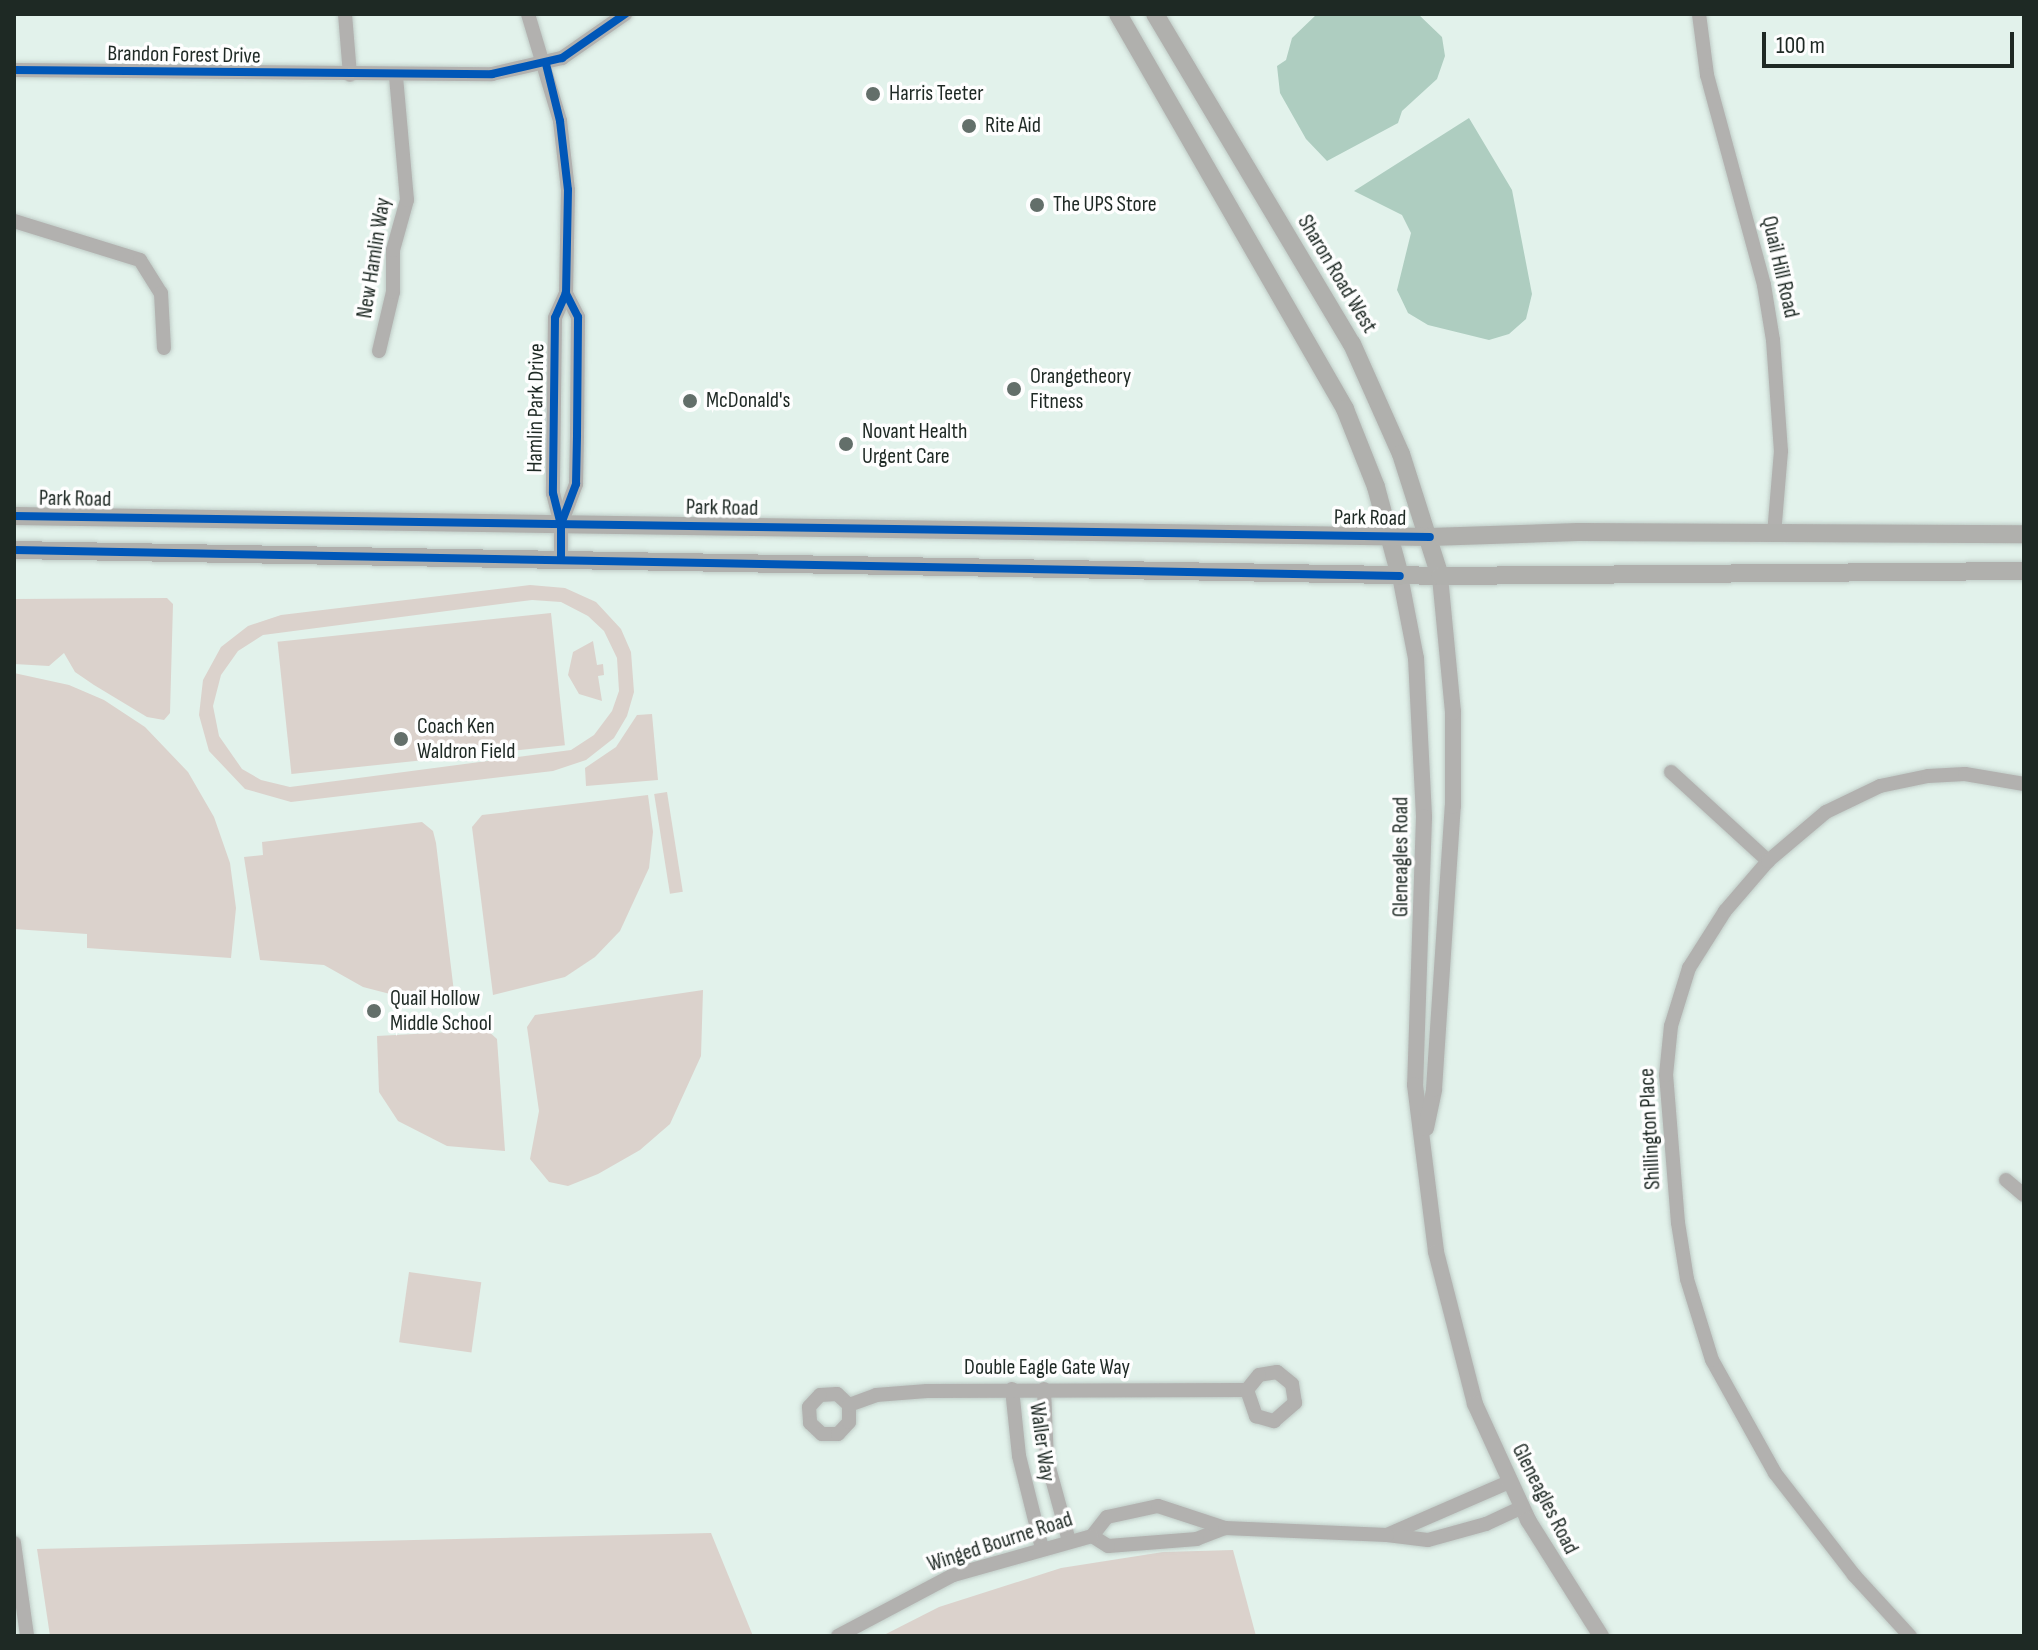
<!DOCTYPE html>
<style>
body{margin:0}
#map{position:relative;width:2038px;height:1650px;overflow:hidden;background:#e2f2eb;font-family:"Sofia Sans Condensed",sans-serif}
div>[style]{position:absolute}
.green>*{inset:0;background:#dbd2cc;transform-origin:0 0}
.water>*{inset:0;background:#aecdc0}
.roads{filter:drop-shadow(0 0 2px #c0ccc7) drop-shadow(0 0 2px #c0ccc7)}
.minor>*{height:14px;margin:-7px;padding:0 7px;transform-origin:7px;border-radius:7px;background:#b2b1af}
.tertiary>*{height:16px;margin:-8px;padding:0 8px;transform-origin:8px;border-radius:8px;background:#b2b1af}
.secondary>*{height:18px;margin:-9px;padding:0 9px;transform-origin:9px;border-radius:9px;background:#b0b0ad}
.cycleway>*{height:8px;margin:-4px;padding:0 4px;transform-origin:4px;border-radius:4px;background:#0057b8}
.dots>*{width:22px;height:22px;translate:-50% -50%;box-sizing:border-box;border:4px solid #fefefe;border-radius:50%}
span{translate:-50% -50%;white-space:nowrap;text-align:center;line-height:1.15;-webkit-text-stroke:7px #fefefe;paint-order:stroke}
.street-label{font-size:22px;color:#1e2924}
.poi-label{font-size:22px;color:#1e2924}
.left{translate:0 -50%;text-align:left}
.frame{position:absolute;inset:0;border:16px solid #1e2924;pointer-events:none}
.scale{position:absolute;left:1762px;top:32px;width:252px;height:36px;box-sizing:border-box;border:4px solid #1e2924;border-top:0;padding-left:10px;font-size:24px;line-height:28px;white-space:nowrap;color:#1e2924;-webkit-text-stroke:6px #fefefe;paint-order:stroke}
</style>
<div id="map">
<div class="green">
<div style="clip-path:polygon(evenodd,530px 585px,565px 588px,596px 602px,621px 629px,631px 652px,634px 692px,627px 716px,614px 738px,586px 760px,553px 771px,291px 802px,245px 789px,209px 751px,199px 715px,203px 680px,221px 647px,248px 626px,281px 615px,530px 585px,532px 600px,561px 602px,588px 616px,604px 631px,617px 658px,619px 691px,612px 711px,594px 735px,571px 750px,290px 787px,261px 780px,242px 769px,219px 736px,213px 706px,221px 675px,238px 651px,263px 635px,532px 600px)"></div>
<div style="clip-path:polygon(167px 598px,173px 604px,170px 713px,164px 720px,147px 717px,94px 685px,75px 672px,64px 653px,49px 666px,14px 664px,14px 599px)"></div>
<div style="left:551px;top:613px;width:133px;height:275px;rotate:84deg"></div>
<div style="clip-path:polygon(593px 641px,597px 665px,603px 664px,604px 675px,598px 676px,602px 701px,579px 694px,568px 675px,573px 652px)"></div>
<div style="clip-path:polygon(14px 673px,69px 685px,104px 700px,145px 727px,188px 772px,214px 817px,230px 863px,236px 908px,231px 958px,87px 948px,87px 934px,14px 929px)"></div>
<div style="clip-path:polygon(652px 714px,658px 780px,586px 786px,585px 768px,616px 747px,637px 715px)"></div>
<div style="left:667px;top:792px;width:101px;height:13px;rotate:81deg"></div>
<div style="clip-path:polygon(648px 795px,653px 832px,649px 868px,620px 931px,595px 957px,565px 977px,493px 995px,472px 827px,482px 815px)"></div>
<div style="clip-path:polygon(422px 822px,433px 831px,436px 843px,454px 992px,394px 995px,363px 987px,324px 965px,260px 960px,244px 857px,263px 855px,262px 842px)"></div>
<div style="clip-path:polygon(703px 990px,701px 1056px,670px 1124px,640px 1150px,598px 1174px,568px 1186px,549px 1182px,530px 1159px,539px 1111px,527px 1027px,535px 1015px)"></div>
<div style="clip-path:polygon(487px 1030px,497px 1039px,505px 1151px,447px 1146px,398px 1121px,379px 1092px,377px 1036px)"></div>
<div style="left:409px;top:1272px;width:73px;height:71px;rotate:8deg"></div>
<div style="clip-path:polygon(711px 1533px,753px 1636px,50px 1636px,37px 1549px)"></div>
<div style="clip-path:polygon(1233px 1550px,1256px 1636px,882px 1636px,939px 1607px,1061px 1568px,1163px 1552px)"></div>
</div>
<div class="water">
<div style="clip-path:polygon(1317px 14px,1418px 14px,1442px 37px,1445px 56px,1437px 79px,1402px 111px,1398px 123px,1327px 161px,1306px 139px,1280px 93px,1277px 66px,1286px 60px,1292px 38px)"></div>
<div style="clip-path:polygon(1469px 118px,1512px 190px,1532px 294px,1526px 319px,1509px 334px,1489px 340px,1428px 325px,1408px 313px,1397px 290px,1411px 233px,1402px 215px,1354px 191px)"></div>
</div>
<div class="roads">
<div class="minor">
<div style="left:345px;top:14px;width:61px;rotate:85.3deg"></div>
<div style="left:528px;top:14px;width:112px;rotate:73.3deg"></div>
<div style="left:560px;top:121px;width:69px;rotate:83.4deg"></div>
<div style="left:568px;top:190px;width:103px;rotate:91.1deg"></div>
<div style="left:566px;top:293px;width:27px;rotate:114deg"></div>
<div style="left:555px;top:318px;width:175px;rotate:90.7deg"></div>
<div style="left:553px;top:493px;width:32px;rotate:76deg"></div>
<div style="left:561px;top:524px;width:33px;rotate:90deg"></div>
<div style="left:1699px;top:14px;width:62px;rotate:82.5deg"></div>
<div style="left:1707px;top:75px;width:218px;rotate:74.8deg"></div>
<div style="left:1764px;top:285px;width:56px;rotate:80.7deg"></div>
<div style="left:1773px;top:340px;width:111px;rotate:85.9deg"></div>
<div style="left:1781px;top:451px;width:83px;rotate:94.8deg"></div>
<div style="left:14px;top:70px;width:478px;rotate:0.5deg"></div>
<div style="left:492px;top:74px;width:72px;rotate:-12.9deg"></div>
<div style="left:562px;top:58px;width:77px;rotate:-34.9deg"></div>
<div style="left:14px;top:221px;width:132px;rotate:17.2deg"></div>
<div style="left:140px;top:260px;width:39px;rotate:58deg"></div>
<div style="left:161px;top:293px;width:55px;rotate:86.9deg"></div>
<div style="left:379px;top:351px;width:61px;rotate:-76.7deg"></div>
<div style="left:393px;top:292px;width:42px;rotate:-90deg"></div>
<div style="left:393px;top:250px;width:52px;rotate:-74.4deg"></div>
<div style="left:407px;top:200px;width:124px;rotate:-95.1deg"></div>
<div style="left:561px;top:524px;width:43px;rotate:-69.4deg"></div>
<div style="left:576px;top:484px;width:49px;rotate:-88.8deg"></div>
<div style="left:577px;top:435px;width:118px;rotate:-89.5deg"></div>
<div style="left:578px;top:317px;width:27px;rotate:-117deg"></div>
<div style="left:1671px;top:772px;width:132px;rotate:42.5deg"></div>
<div style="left:2006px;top:1180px;width:23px;rotate:40deg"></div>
<div style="left:1012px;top:1389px;width:67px;rotate:84deg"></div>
<div style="left:1019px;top:1456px;width:95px;rotate:76deg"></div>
<div style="left:1044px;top:1389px;width:71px;rotate:87.6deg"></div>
<div style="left:1047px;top:1460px;width:84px;rotate:74.8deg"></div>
<div style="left:849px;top:1405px;width:16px;rotate:-137deg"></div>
<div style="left:837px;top:1394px;width:17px;rotate:177deg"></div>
<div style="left:820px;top:1395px;width:16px;rotate:133deg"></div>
<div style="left:809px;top:1407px;width:16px;rotate:86deg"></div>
<div style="left:810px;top:1423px;width:16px;rotate:43deg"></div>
<div style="left:822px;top:1434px;width:16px"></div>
<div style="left:838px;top:1434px;width:16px;rotate:-47deg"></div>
<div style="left:849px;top:1422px;width:17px;rotate:-90deg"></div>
<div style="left:849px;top:1405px;width:29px;rotate:-20deg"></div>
<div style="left:876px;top:1395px;width:51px;rotate:-4.5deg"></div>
<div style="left:927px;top:1391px;width:320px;rotate:-0.2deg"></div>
<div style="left:1247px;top:1390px;width:28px;rotate:71deg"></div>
<div style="left:1256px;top:1416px;width:19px;rotate:16deg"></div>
<div style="left:1274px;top:1421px;width:28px;rotate:-41deg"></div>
<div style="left:1295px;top:1403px;width:19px;rotate:-99deg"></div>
<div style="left:1292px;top:1384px;width:19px;rotate:-141deg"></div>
<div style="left:1277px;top:1372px;width:18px;rotate:171deg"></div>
<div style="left:1259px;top:1375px;width:19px;rotate:129deg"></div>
<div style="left:1509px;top:1482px;width:133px;rotate:156.5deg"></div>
<div style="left:1387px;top:1535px;width:41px;rotate:7deg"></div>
<div style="left:1428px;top:1540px;width:60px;rotate:-15.4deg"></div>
<div style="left:1486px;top:1524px;width:40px;rotate:-25deg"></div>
<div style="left:1225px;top:1528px;width:30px;rotate:159deg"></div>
<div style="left:1197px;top:1539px;width:89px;rotate:175.5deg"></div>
<div style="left:1108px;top:1546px;width:19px;rotate:-148deg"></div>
<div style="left:1092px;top:1536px;width:24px;rotate:-52deg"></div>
<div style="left:1107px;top:1517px;width:52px;rotate:-12.2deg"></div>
<div style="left:1158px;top:1506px;width:71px;rotate:18.2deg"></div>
<div style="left:1225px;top:1528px;width:162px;rotate:2.5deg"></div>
<div style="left:14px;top:1543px;width:94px;rotate:82deg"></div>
<div style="left:838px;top:1636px;width:130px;rotate:-27.9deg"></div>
<div style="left:953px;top:1575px;width:144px;rotate:-15.7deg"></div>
<div style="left:1910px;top:1636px;width:83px;rotate:-132.6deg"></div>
<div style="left:1854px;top:1575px;width:129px;rotate:-127.8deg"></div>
<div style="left:1775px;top:1473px;width:129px;rotate:-119.1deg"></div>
<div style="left:1712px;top:1360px;width:85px;rotate:-107.2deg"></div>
<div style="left:1687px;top:1279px;width:57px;rotate:-99.1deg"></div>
<div style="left:1678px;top:1223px;width:148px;rotate:-94.6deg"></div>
<div style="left:1666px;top:1075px;width:49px;rotate:-84.2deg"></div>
<div style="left:1671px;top:1026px;width:61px;rotate:-72.8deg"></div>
<div style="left:1689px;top:968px;width:67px;rotate:-57.7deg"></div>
<div style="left:1725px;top:911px;width:66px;rotate:-49.3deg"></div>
<div style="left:1768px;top:861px;width:76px;rotate:-40.2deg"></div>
<div style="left:1826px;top:812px;width:60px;rotate:-25.7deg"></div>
<div style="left:1880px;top:786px;width:49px;rotate:-11.8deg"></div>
<div style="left:1928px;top:776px;width:37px;rotate:-3deg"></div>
<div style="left:1965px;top:774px;width:60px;rotate:9.6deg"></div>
</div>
<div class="tertiary">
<div style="left:1400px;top:576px;width:84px;rotate:79deg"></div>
<div style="left:1416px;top:658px;width:159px;rotate:87.1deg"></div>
<div style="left:1424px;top:817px;width:268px;rotate:91.9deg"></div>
<div style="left:1415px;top:1085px;width:168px;rotate:82.8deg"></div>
<div style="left:1436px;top:1252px;width:157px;rotate:75.6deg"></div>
<div style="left:1475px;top:1404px;width:128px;rotate:65.4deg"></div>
<div style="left:1528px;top:1520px;width:137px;rotate:57.8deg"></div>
<div style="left:1426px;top:1128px;width:40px;rotate:-78deg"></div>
<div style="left:1434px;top:1089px;width:284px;rotate:-86.2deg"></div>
<div style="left:1453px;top:806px;width:94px;rotate:-90deg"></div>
<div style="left:1453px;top:712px;width:137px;rotate:-95.5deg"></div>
</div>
<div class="secondary">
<div style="left:1118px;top:14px;width:456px;rotate:60.1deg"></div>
<div style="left:1345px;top:409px;width:84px;rotate:68.3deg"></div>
<div style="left:1376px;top:487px;width:92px;rotate:74.9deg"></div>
<div style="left:1155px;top:14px;width:384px;rotate:59.2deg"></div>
<div style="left:1352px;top:344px;width:120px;rotate:66deg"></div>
<div style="left:1401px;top:454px;width:128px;rotate:72.3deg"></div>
<div style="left:14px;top:516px;width:1416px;rotate:0.85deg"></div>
<div style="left:1430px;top:537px;width:148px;rotate:-1.9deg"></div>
<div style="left:1578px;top:532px;width:446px;rotate:0.3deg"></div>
<div style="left:14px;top:550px;width:1426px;rotate:1.04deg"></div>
<div style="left:1440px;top:576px;width:584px;rotate:-0.49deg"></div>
</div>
</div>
<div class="cycleway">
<div style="left:546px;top:64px;width:59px;rotate:76.2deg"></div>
<div style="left:560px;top:121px;width:69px;rotate:83.4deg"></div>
<div style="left:568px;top:190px;width:103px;rotate:91.1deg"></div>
<div style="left:566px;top:293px;width:27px;rotate:114deg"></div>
<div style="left:555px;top:318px;width:175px;rotate:90.7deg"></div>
<div style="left:553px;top:493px;width:32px;rotate:76deg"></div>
<div style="left:561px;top:524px;width:33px;rotate:90deg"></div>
<div style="left:14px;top:70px;width:478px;rotate:0.5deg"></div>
<div style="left:492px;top:74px;width:72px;rotate:-12.9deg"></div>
<div style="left:562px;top:58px;width:77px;rotate:-34.9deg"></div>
<div style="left:14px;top:516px;width:1416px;rotate:0.85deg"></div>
<div style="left:561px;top:524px;width:43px;rotate:-69.4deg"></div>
<div style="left:576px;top:484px;width:49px;rotate:-88.8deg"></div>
<div style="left:577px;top:435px;width:118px;rotate:-89.5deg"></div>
<div style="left:578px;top:317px;width:27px;rotate:-117deg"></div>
<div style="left:14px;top:550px;width:1386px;rotate:1.07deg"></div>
</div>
<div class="dots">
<div style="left:873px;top:94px;background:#636f6a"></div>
<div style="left:969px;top:126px;background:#636f6a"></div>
<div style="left:1037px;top:205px;background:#636f6a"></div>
<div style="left:1014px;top:389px;background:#636f6a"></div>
<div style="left:690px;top:401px;background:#636f6a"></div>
<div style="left:846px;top:444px;background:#636f6a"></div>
<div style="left:401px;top:739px;background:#636f6a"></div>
<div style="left:374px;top:1011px;background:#636f6a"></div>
</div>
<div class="street-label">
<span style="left:184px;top:55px;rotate:1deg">Brandon Forest Drive</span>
<span style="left:374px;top:258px;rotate:-81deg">New Hamlin Way</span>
<span style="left:1780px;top:267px;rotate:77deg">Quail Hill Road</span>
<span style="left:1337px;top:274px;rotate:59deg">Sharon Road West</span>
<span style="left:536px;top:408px;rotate:-89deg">Hamlin Park Drive</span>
<span style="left:75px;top:499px;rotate:1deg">Park Road</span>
<span style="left:722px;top:508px;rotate:1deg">Park Road</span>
<span style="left:1370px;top:518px;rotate:1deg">Park Road</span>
<span style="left:1401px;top:857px;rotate:-90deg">Gleneagles Road</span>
<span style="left:1650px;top:1129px;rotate:-93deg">Shillington Place</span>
<span style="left:1047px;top:1368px">Double Eagle Gate Way</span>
<span style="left:1042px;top:1442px;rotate:82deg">Waller Way</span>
<span style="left:1545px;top:1499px;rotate:63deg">Gleneagles Road</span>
<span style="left:1000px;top:1542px;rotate:-18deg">Winged Bourne Road</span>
</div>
<div class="poi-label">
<span class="left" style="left:889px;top:94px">Harris Teeter</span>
<span class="left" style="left:985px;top:126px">Rite Aid</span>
<span class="left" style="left:1053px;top:205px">The UPS Store</span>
<span class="left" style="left:1030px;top:389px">Orangetheory<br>Fitness</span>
<span class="left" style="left:706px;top:401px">McDonald's</span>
<span class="left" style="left:862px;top:444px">Novant Health<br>Urgent Care</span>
<span class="left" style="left:417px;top:739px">Coach Ken<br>Waldron Field</span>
<span class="left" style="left:390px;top:1011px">Quail Hollow<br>Middle School</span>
</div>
<div class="frame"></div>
<div class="scale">100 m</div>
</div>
